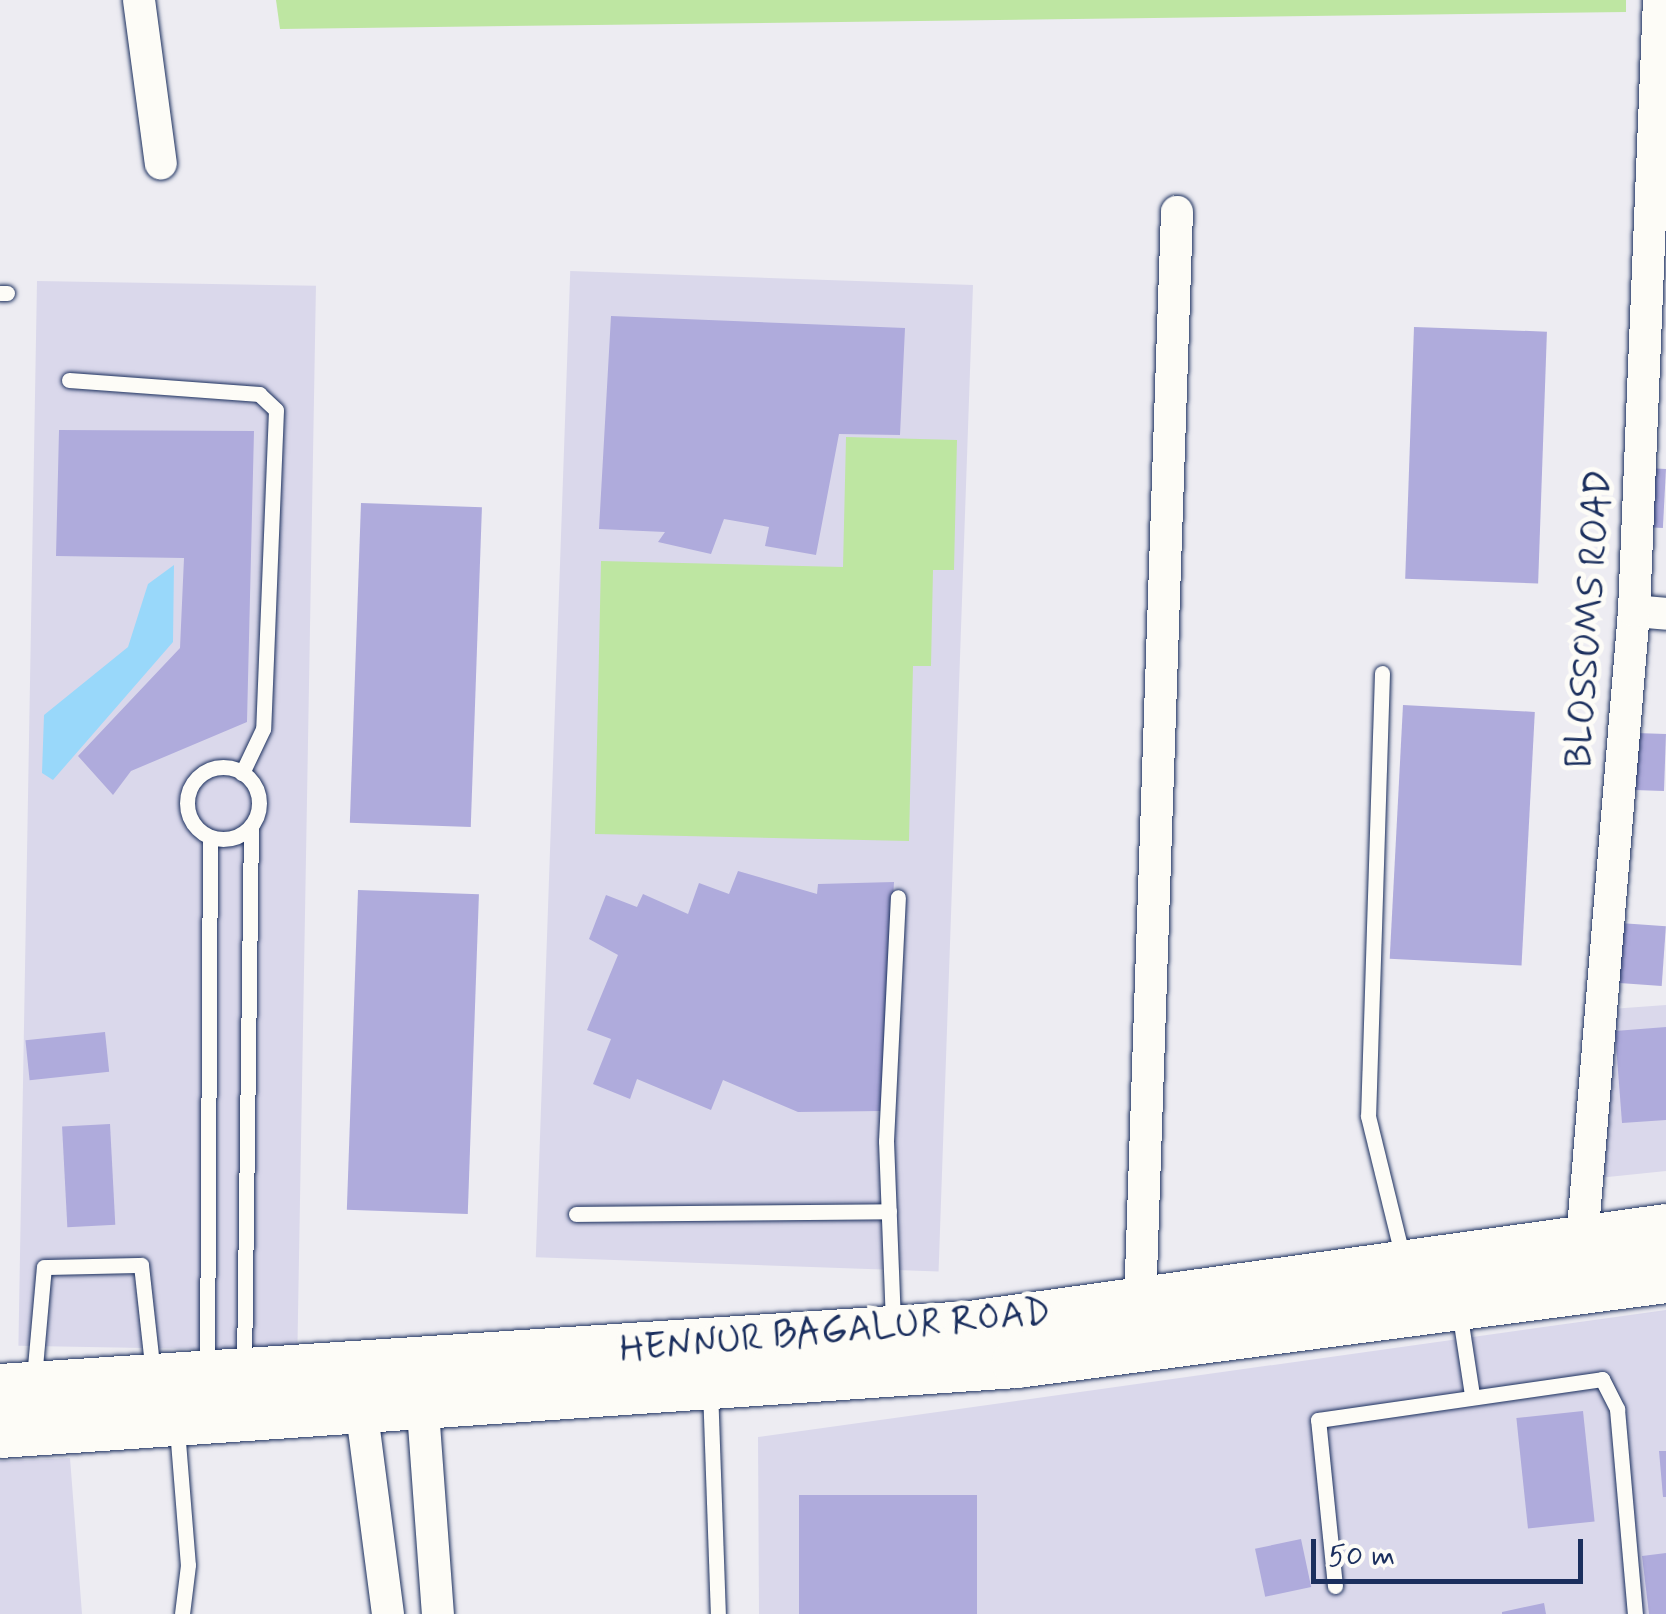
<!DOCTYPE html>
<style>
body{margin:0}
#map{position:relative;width:1666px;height:1614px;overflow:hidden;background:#edecf2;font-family:Mynerve,sans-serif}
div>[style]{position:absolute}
.built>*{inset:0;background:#dad8eb;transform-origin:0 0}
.green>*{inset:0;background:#bee6a2}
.water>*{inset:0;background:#99d8fa}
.building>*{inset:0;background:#afabdc;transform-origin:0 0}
.roads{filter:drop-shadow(0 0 2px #1b2f5e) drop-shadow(0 0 2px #1b2f5e)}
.lane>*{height:15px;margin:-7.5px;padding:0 7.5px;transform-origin:7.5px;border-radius:7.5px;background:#fdfcf7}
.lane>.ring{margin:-7.5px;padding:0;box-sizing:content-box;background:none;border:15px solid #fdfcf7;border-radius:50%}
.street>*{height:32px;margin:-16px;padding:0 16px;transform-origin:16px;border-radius:16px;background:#fdfcf7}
.primary>*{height:50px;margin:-25px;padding:0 25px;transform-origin:25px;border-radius:25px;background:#fdfcf7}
span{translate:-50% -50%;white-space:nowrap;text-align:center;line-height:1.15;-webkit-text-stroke:10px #fdfcf7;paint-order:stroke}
.street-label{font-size:38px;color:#1b2f5e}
.scale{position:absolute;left:1311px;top:1539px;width:272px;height:45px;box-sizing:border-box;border:5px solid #1b2f5e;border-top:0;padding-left:12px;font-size:30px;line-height:35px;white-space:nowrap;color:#1b2f5e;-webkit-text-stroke:8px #fdfcf7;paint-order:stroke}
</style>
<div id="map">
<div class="built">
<div style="left:37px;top:281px;width:279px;height:1065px;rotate:1deg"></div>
<div style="left:973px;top:285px;width:987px;height:403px;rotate:92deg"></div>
<div style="clip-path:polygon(1666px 1005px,1666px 1171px,1598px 1178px,1611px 1009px)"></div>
<div style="clip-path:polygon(1666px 1310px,1666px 1614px,759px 1614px,758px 1437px)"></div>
<div style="clip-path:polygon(70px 1458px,82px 1614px,0 1614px,0 1461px)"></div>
</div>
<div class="green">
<div style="clip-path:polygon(276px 0,1626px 0,1626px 12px,280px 29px)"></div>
<div style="clip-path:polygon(846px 437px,957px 440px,954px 570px,933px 570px,931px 666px,913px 666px,909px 841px,595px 834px,601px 561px,843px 567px)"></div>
</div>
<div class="water">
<div style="clip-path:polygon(174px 565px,173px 642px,53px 780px,42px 773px,44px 715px,128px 647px,148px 584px)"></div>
</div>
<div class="building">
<div style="clip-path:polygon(611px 316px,905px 328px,900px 435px,839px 434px,816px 555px,765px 546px,769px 527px,724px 519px,711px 554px,658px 542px,665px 532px,599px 529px)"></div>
<div style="left:1414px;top:327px;width:133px;height:252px;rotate:2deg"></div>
<div style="clip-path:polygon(59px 430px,254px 431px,247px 722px,131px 771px,113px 795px,78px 756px,180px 648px,184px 558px,56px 556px)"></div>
<div style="left:1646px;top:468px;width:20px;height:59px;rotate:3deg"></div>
<div style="left:361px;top:503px;width:121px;height:320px;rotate:2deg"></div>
<div style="left:1403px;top:705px;width:132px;height:254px;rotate:3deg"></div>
<div style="left:1636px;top:733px;width:30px;height:57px;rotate:2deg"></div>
<div style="clip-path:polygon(738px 871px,817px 894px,818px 884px,894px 882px,881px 1111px,798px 1112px,723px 1080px,711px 1110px,637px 1079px,630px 1099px,593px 1084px,611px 1039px,587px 1030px,618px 955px,589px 939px,606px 895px,637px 907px,643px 894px,688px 914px,699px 883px,729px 894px)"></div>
<div style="left:358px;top:890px;width:121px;height:320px;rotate:2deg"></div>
<div style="left:1620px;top:923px;width:46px;height:60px;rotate:4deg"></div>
<div style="clip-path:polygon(1666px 1027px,1666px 1120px,1622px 1123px,1615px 1031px)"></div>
<div style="left:105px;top:1032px;width:40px;height:80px;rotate:84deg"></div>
<div style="left:110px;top:1124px;width:101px;height:48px;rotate:87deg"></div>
<div style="left:1583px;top:1411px;width:111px;height:67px;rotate:84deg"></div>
<div style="clip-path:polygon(1659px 1451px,1666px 1451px,1666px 1497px,1663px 1497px)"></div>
<div style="left:799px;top:1495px;width:178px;height:119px"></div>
<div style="left:1301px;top:1539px;width:49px;height:47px;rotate:78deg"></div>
<div style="clip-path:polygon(1666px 1553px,1666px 1614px,1649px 1614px,1642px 1556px)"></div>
<div style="clip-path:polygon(1544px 1603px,1546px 1614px,1502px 1614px,1502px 1612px)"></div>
</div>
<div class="roads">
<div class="lane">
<div style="left:0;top:293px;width:7px"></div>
<div style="left:69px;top:380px;width:191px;rotate:4.2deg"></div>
<div style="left:259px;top:394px;width:23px;rotate:43deg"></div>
<div style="left:276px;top:410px;width:319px;rotate:92.3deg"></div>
<div style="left:263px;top:729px;width:49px;rotate:115.5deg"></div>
<div style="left:1382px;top:673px;width:443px;rotate:91.8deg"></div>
<div style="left:1368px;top:1116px;width:147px;rotate:76.2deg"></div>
<div class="ring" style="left:187px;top:767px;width:57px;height:57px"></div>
<div style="left:576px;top:1214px;width:313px;rotate:-0.5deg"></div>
<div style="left:1459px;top:1310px;width:86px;rotate:81.3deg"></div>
<div style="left:893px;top:1323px;width:182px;rotate:-92.2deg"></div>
<div style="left:886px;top:1141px;width:244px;rotate:-87.2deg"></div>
<div style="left:244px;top:1367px;width:541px;rotate:-89.26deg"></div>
<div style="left:207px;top:1370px;width:533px;rotate:-89.68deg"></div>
<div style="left:34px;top:1378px;width:111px;rotate:-84.9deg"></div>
<div style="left:44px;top:1267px;width:97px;rotate:-1.2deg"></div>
<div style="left:141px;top:1265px;width:109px;rotate:83.7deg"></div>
<div style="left:710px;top:1388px;width:226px;rotate:88deg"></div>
<div style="left:177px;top:1429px;width:136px;rotate:85.4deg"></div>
<div style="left:188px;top:1565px;width:49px;rotate:97deg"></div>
<div style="left:1335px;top:1586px;width:167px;rotate:-95.8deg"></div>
<div style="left:1318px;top:1420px;width:287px;rotate:-8.2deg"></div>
<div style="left:1602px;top:1379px;width:34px;rotate:63deg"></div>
<div style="left:1617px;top:1409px;width:206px;rotate:85deg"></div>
</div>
<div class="street">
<div style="left:139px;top:0;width:165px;rotate:82.4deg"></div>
<div style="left:1634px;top:611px;width:32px;rotate:5deg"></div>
<div style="left:1582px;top:1241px;width:632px;rotate:-85.28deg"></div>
<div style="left:1634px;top:611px;width:612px;rotate:-87.66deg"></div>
<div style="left:1140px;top:1304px;width:1093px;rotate:-88.06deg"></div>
<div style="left:423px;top:1411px;width:204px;rotate:85.8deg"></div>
<div style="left:362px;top:1414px;width:202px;rotate:82.6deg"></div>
</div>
<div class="primary">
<div style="left:0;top:1389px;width:972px;rotate:-3.72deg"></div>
<div style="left:970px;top:1326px;width:703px;rotate:-7.93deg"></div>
<div style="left:0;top:1433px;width:1019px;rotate:-3.94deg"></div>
<div style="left:1017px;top:1363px;width:655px;rotate:-7.46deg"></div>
</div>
</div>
<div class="street-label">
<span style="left:1590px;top:619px;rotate:-86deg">BLOSSOMS ROAD</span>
<span style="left:835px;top:1332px;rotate:-5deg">HENNUR BAGALUR ROAD</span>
</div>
<div class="scale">50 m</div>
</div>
